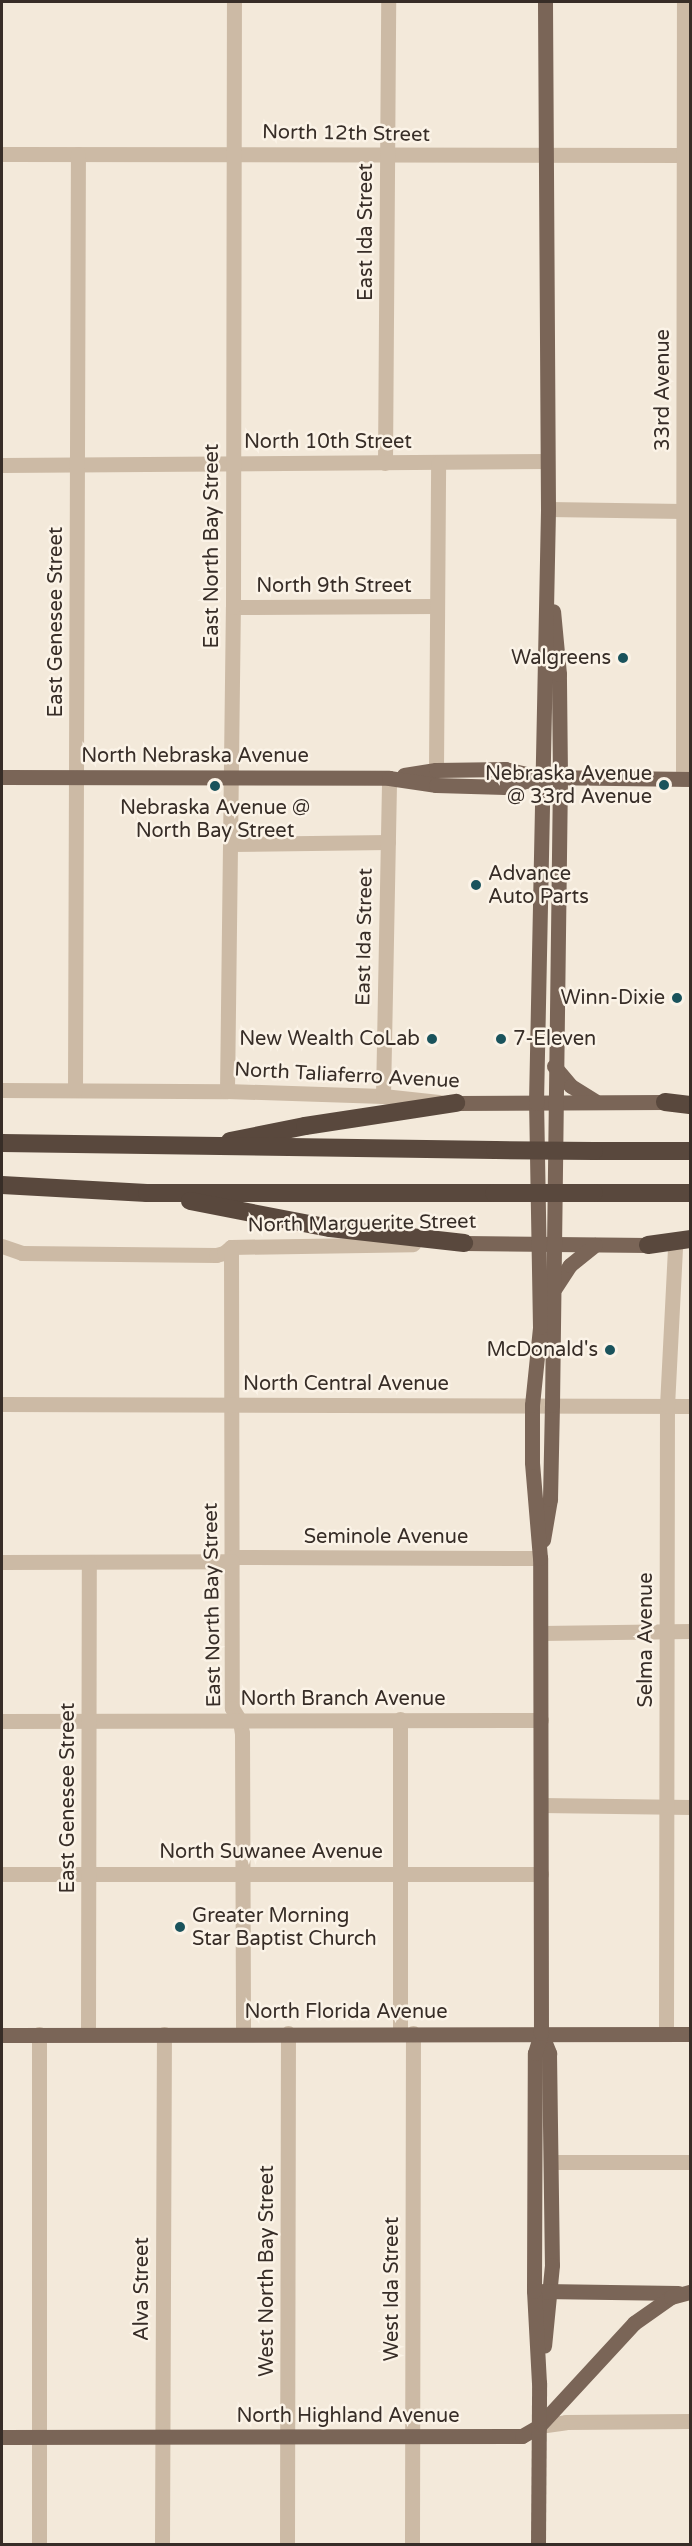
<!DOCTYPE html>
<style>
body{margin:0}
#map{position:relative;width:692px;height:2546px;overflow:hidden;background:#f3e9da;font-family:"Varela Round",sans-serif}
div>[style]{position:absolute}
.minor>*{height:15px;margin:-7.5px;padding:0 7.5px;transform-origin:7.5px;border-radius:7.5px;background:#ccbaa5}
.major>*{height:15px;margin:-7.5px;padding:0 7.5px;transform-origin:7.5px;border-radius:7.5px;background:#7a6557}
.highway>*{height:18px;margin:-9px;padding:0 9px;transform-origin:9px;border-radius:9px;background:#59483d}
.highway-bridge>*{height:18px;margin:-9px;padding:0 9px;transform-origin:9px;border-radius:9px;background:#59483d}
.dots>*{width:16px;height:16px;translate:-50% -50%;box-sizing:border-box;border:3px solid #fbf3e7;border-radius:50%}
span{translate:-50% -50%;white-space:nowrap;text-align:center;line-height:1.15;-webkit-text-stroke:5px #fbf3e7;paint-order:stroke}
.street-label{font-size:20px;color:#372d27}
.poi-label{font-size:20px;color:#372d27}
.right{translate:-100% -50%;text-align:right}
.left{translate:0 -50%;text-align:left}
.frame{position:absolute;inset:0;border:3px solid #372d27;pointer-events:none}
</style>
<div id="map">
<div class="minor">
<div style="left:2px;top:154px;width:688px;rotate:0.08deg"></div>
<div style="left:385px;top:463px;width:461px;rotate:-89.6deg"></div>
<div style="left:2px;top:465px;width:545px;rotate:-0.42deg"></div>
<div style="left:548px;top:509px;width:135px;rotate:0.8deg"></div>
<div style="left:233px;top:607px;width:203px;rotate:-0.3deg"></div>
<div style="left:436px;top:770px;width:307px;rotate:-89.6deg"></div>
<div style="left:683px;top:779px;width:777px;rotate:-89.93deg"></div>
<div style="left:231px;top:844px;width:157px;rotate:-0.7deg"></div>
<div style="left:2px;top:1090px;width:225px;rotate:0.3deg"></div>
<div style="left:227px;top:1091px;width:156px;rotate:1.8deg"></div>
<div style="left:383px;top:1096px;width:56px;rotate:6.1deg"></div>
<div style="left:75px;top:1090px;width:936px;rotate:-89.82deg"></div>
<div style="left:227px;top:1091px;width:484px;rotate:-89.3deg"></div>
<div style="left:233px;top:607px;width:605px;rotate:-89.91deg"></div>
<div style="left:383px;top:1096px;width:318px;rotate:-88.9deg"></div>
<div style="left:2px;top:1246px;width:21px;rotate:19deg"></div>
<div style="left:22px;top:1253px;width:194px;rotate:0.6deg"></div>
<div style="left:216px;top:1255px;width:8px;rotate:-14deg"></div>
<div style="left:224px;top:1253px;width:9px;rotate:-41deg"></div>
<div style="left:231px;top:1247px;width:182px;rotate:-0.9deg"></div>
<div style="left:231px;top:1247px;width:461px;rotate:89.9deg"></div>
<div style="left:232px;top:1708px;width:15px;rotate:58deg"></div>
<div style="left:240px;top:1721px;width:12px;rotate:81deg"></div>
<div style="left:242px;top:1733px;width:300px;rotate:89.8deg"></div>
<div style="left:2px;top:1404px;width:688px;rotate:0.17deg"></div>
<div style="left:232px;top:1557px;width:308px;rotate:0.2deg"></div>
<div style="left:2px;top:1562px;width:230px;rotate:-0.2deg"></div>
<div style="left:541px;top:1633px;width:149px;rotate:-0.8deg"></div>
<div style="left:400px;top:1719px;width:314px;rotate:90deg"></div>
<div style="left:2px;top:1721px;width:539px;rotate:-0.11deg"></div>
<div style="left:541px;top:1805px;width:149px;rotate:0.8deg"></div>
<div style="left:2px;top:1874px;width:539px"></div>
<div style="left:666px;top:2033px;width:627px;rotate:-89.91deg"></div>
<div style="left:667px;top:1406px;width:158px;rotate:-87.1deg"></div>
<div style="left:88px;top:2034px;width:472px;rotate:-89.9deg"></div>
<div style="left:552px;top:2162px;width:138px"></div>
<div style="left:539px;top:2426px;width:27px;rotate:-8deg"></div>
<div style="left:566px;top:2422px;width:124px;rotate:-0.5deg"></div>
<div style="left:39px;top:2544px;width:510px;rotate:-90deg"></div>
<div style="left:162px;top:2544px;width:510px;rotate:-89.78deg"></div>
<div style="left:287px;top:2544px;width:511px;rotate:-89.89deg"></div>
<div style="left:412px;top:2544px;width:511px;rotate:-89.89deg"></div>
</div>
<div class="major">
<div style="left:404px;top:775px;width:32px;rotate:-9deg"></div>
<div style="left:436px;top:770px;width:69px;rotate:-0.8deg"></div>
<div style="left:505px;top:769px;width:37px;rotate:13deg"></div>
<div style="left:541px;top:777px;width:149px;rotate:0.8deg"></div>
<div style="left:2px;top:777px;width:387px;rotate:0.1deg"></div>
<div style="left:389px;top:778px;width:48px;rotate:8.5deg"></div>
<div style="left:436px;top:785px;width:69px;rotate:1.7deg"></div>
<div style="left:505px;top:787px;width:37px;rotate:-16deg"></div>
<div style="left:554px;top:1066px;width:26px;rotate:50deg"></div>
<div style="left:571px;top:1086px;width:28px;rotate:32deg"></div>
<div style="left:456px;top:1103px;width:209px;rotate:-0.3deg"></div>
<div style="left:464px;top:1243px;width:184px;rotate:0.6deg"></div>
<div style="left:555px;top:1288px;width:27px;rotate:-57deg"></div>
<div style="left:570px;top:1265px;width:32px;rotate:-39deg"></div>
<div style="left:543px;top:1540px;width:42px;rotate:-80.3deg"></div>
<div style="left:550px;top:1499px;width:94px;rotate:-88.8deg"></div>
<div style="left:552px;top:1405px;width:628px;rotate:-89.27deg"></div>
<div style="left:560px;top:777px;width:103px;rotate:-90.6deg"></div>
<div style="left:559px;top:674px;width:63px;rotate:-95.4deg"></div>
<div style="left:541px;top:2033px;width:22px;rotate:68deg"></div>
<div style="left:549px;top:2053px;width:212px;rotate:89.2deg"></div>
<div style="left:552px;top:2265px;width:81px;rotate:95.6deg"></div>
<div style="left:2px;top:2035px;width:688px;rotate:-0.08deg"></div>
<div style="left:543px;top:2291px;width:135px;rotate:0.8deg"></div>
<div style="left:2px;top:2437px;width:520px;rotate:-0.11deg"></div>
<div style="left:522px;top:2436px;width:20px;rotate:-30deg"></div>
<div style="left:539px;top:2426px;width:140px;rotate:-47.3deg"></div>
<div style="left:634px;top:2323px;width:45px;rotate:-35.1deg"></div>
<div style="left:671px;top:2297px;width:20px;rotate:-15deg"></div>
<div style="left:538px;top:2544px;width:161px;rotate:-89.6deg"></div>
<div style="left:539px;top:2383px;width:92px;rotate:-93.1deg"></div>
<div style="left:534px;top:2291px;width:238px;rotate:-89.8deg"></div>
<div style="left:535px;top:2053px;width:21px;rotate:-73deg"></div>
<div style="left:541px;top:2033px;width:475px;rotate:-90.1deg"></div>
<div style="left:540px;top:1558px;width:96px;rotate:-94.8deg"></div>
<div style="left:532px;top:1462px;width:57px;rotate:-90deg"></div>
<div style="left:532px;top:1405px;width:78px;rotate:-84.1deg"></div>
<div style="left:540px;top:1327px;width:224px;rotate:-91deg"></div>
<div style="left:536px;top:1103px;width:594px;rotate:-88.84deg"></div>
<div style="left:548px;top:509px;width:507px;rotate:-90.34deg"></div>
</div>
<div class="highway">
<div style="left:665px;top:1102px;width:25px;rotate:7deg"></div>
<div style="left:230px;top:1141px;width:76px;rotate:-11.3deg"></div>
<div style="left:305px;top:1126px;width:153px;rotate:-8.7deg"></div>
<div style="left:2px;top:1143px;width:493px;rotate:0.8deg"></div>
<div style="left:594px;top:1151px;width:96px"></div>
<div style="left:2px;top:1185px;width:145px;rotate:3.2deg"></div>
<div style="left:147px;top:1193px;width:347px"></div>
<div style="left:594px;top:1193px;width:96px"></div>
<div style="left:190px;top:1201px;width:143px;rotate:10.9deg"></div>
<div style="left:330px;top:1228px;width:135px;rotate:6.4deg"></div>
<div style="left:648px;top:1245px;width:42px;rotate:-8.1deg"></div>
</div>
<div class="highway-bridge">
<div style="left:495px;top:1150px;width:99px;rotate:0.6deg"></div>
<div style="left:494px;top:1193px;width:100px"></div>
</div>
<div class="dots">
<div style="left:623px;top:658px;background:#1a535c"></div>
<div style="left:664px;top:785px;background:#1a535c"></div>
<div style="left:215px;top:786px;background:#1a535c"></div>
<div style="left:476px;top:885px;background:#1a535c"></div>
<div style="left:677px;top:998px;background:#1a535c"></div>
<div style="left:432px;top:1039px;background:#1a535c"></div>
<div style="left:501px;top:1039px;background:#1a535c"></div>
<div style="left:610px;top:1350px;background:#1a535c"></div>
<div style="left:180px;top:1927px;background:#1a535c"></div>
</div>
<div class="street-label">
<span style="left:346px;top:134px;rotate:1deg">North 12th Street</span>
<span style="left:366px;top:232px;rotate:-90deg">East Ida Street</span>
<span style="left:663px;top:390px;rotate:-90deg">33rd Avenue</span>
<span style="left:328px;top:442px">North 10th Street</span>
<span style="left:212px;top:546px;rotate:-90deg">East North Bay Street</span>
<span style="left:334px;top:586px">North 9th Street</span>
<span style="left:56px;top:622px;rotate:-90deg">East Genesee Street</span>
<span style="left:195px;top:756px">North Nebraska Avenue</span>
<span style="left:365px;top:937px;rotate:-89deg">East Ida Street</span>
<span style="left:347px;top:1076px;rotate:3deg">North Taliaferro Avenue</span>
<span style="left:362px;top:1224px;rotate:-1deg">North Marguerite Street</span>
<span style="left:346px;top:1384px">North Central Avenue</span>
<span style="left:386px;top:1537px">Seminole Avenue</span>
<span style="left:213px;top:1605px;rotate:-91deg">East North Bay Street</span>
<span style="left:646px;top:1640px;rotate:-90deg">Selma Avenue</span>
<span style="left:343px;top:1699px">North Branch Avenue</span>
<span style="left:68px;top:1798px;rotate:-90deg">East Genesee Street</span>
<span style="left:271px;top:1852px">North Suwanee Avenue</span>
<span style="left:346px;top:2012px">North Florida Avenue</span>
<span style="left:267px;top:2271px;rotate:-90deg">West North Bay Street</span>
<span style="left:142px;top:2289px;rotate:-90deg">Alva Street</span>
<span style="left:392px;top:2289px;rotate:-90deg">West Ida Street</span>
<span style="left:348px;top:2416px">North Highland Avenue</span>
</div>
<div class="poi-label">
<span class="right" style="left:611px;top:658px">Walgreens</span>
<span class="right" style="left:652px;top:786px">Nebraska Avenue<br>@ 33rd Avenue</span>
<span style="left:215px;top:820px">Nebraska Avenue @<br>North Bay Street</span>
<span class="left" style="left:488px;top:886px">Advance<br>Auto Parts</span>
<span class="right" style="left:665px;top:998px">Winn-Dixie</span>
<span class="right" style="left:420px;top:1039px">New Wealth CoLab</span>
<span class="left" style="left:513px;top:1039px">7-Eleven</span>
<span class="right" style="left:598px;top:1350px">McDonald's</span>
<span class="left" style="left:192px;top:1928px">Greater Morning<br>Star Baptist Church</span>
</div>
<div class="frame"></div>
</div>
